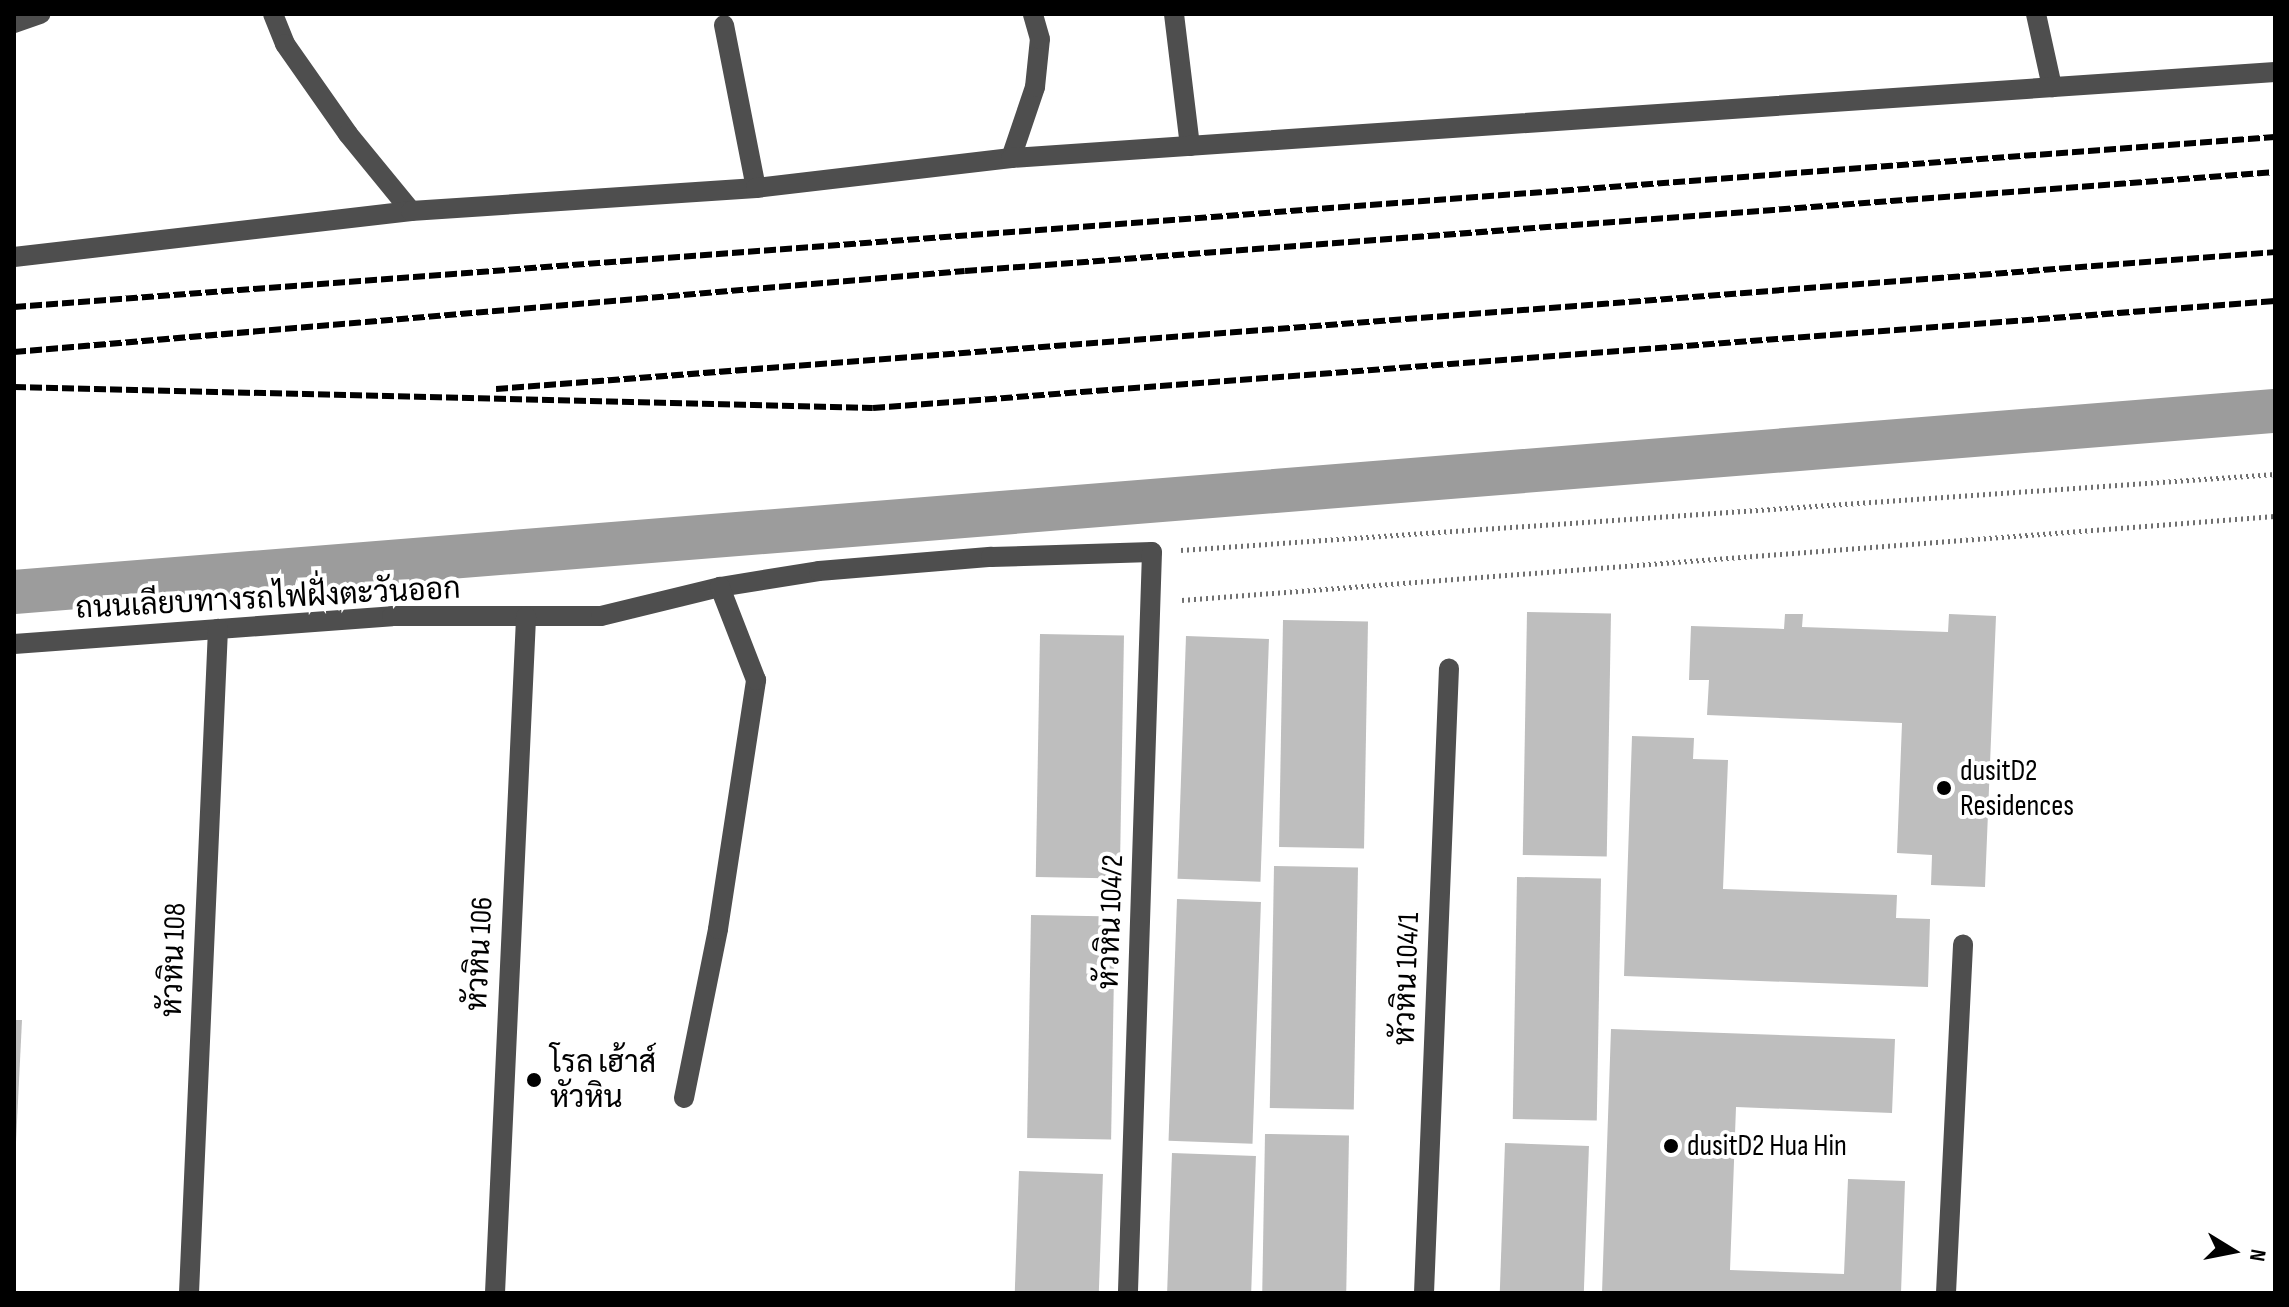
<!DOCTYPE html>
<meta charset="utf-8">
<style>
body{margin:0}
#map{position:relative;width:2289px;height:1307px;overflow:hidden;background:#fff;font-family:"Sofia Sans Condensed",Sarabun,sans-serif}
div>[style]{position:absolute}
.canal>*{height:44px;margin:-22px;padding:0 22px;transform-origin:22px;border-radius:22px;background:#9c9c9c}
.building>*{inset:0;background:#bebebe;transform-origin:0 0}
.path>*{height:5px;margin-top:-2.5px;transform-origin:0;background:repeating-linear-gradient(90deg,#707070 0 2px,transparent 0 6px)}
.minor>*{height:20px;margin:-10px;padding:0 10px;transform-origin:10px;border-radius:10px;background:#4e4e4e}
.rail>*{height:6px;margin-top:-3px;transform-origin:0;background:repeating-linear-gradient(90deg,#000 0 12px,transparent 0 16px)}
.dots>*{width:22px;height:22px;translate:-50% -50%;box-sizing:border-box;border:4px solid #fff;border-radius:50%}
span{translate:-50% -50%;white-space:nowrap;text-align:center;line-height:1.15;-webkit-text-stroke:8px #fff;paint-order:stroke}
.street-label{font-size:30px;color:#000}
.poi-label{font-size:30px;color:#000}
.left{translate:0 -50%;text-align:left}
.frame{position:absolute;inset:0;border:16px solid #000;pointer-events:none}
.north{position:absolute;left:2193px;top:1211px;width:80px;height:80px;-webkit-text-stroke:6px #fff;paint-order:stroke;rotate:100deg;font-size:22px;font-weight:700;line-height:32px;text-align:center;color:#000}
.north::after{content:'';display:block;margin:auto;width:28px;height:36px;background:#000;clip-path:polygon(50% 0,100% 100%,50% 72%,0 100%)}
</style>
<div id="map">
<div class="canal">
<div style="left:14px;top:592px;width:2268px;rotate:-4.58deg"></div>
</div>
<div class="building">
<div style="left:1527px;top:612px;width:84px;height:243px;rotate:1deg"></div>
<div style="clip-path:polygon(1785px 614px,1803px 614px,1802px 627px,1948px 632px,1949px 614px,1996px 616px,1985px 887px,1931px 885px,1932px 855px,1897px 853px,1902px 723px,1707px 715px,1709px 680px,1689px 680px,1691px 626px,1784px 629px)"></div>
<div style="left:1283px;top:620px;width:85px;height:227px;rotate:1deg"></div>
<div style="left:1040px;top:634px;width:84px;height:243px;rotate:1deg"></div>
<div style="left:1186px;top:636px;width:83px;height:243px;rotate:2deg"></div>
<div style="clip-path:polygon(1632px 736px,1694px 738px,1693px 759px,1728px 760px,1723px 889px,1897px 895px,1896px 918px,1930px 919px,1928px 987px,1624px 976px)"></div>
<div style="left:1274px;top:866px;width:84px;height:242px;rotate:1deg"></div>
<div style="left:1517px;top:877px;width:84px;height:242px;rotate:1deg"></div>
<div style="left:1177px;top:899px;width:84px;height:242px;rotate:2deg"></div>
<div style="left:1031px;top:915px;width:84px;height:223px;rotate:1deg"></div>
<div style="clip-path:polygon(14px 1020px,22px 1020px,16px 1142px,14px 1142px)"></div>
<div style="clip-path:polygon(1611px 1029px,1895px 1039px,1892px 1113px,1736px 1107px,1730px 1270px,1844px 1274px,1848px 1179px,1905px 1181px,1901px 1293px,1602px 1293px)"></div>
<div style="left:1265px;top:1134px;width:84px;height:159px;rotate:1deg"></div>
<div style="left:1505px;top:1143px;width:84px;height:150px;rotate:2deg"></div>
<div style="left:1172px;top:1153px;width:84px;height:140px;rotate:2deg"></div>
<div style="left:1019px;top:1171px;width:84px;height:122px;rotate:2deg"></div>
</div>
<div class="path">
<div style="left:1181px;top:550px;width:1097px;rotate:-3.97deg"></div>
<div style="left:1182px;top:600px;width:1096px;rotate:-4.39deg"></div>
</div>
<div class="minor">
<div style="left:273px;top:14px;width:32px;rotate:68deg"></div>
<div style="left:285px;top:44px;width:110px;rotate:55deg"></div>
<div style="left:348px;top:134px;width:99px;rotate:50.7deg"></div>
<div style="left:1174px;top:14px;width:133px;rotate:83.1deg"></div>
<div style="left:2036px;top:14px;width:75px;rotate:77.6deg"></div>
<div style="left:14px;top:23px;width:28px;rotate:-19deg"></div>
<div style="left:724px;top:25px;width:166px;rotate:78.9deg"></div>
<div style="left:1011px;top:158px;width:75px;rotate:-71.3deg"></div>
<div style="left:1035px;top:87px;width:48px;rotate:-84.1deg"></div>
<div style="left:1040px;top:39px;width:26px;rotate:-106deg"></div>
<div style="left:14px;top:257px;width:400px;rotate:-6.6deg"></div>
<div style="left:411px;top:211px;width:346px;rotate:-3.8deg"></div>
<div style="left:756px;top:188px;width:257px;rotate:-6.7deg"></div>
<div style="left:1011px;top:158px;width:1267px;rotate:-3.89deg"></div>
<div style="left:14px;top:644px;width:379px;rotate:-4.2deg"></div>
<div style="left:392px;top:616px;width:209px"></div>
<div style="left:601px;top:616px;width:122px;rotate:-13.7deg"></div>
<div style="left:720px;top:587px;width:100px;rotate:-9.2deg"></div>
<div style="left:819px;top:571px;width:173px;rotate:-4.7deg"></div>
<div style="left:991px;top:557px;width:161px;rotate:-1.8deg"></div>
<div style="left:1152px;top:552px;width:741px;rotate:91.86deg"></div>
<div style="left:684px;top:1098px;width:172px;rotate:-78.6deg"></div>
<div style="left:718px;top:929px;width:252px;rotate:-81.3deg"></div>
<div style="left:756px;top:680px;width:100px;rotate:-111.2deg"></div>
<div style="left:189px;top:1293px;width:665px;rotate:-87.5deg"></div>
<div style="left:495px;top:1293px;width:677px;rotate:-87.37deg"></div>
<div style="left:1424px;top:1293px;width:625px;rotate:-87.71deg"></div>
<div style="left:1946px;top:1293px;width:349px;rotate:-87.2deg"></div>
</div>
<div class="rail">
<div style="left:14px;top:307px;width:2267px;rotate:-4.3deg"></div>
<div style="left:14px;top:352px;width:954px;rotate:-4.87deg"></div>
<div style="left:965px;top:271px;width:1314px;rotate:-4.32deg"></div>
<div style="left:14px;top:387px;width:859px;rotate:1.4deg"></div>
<div style="left:873px;top:408px;width:1406px;rotate:-4.36deg"></div>
<div style="left:496px;top:389px;width:1784px;rotate:-4.4deg"></div>
</div>
<div class="dots">
<div style="left:1944px;top:788px;background:#000"></div>
<div style="left:534px;top:1080px;background:#000"></div>
<div style="left:1671px;top:1146px;background:#000"></div>
</div>
<div class="street-label">
<span style="left:268px;top:599px;rotate:-3deg">ถนนเลียบทางรถไฟฝั่งตะวันออก</span>
<span style="left:1111px;top:922px;rotate:-88deg">หัวหิน 104/2</span>
<span style="left:480px;top:954px;rotate:-87deg">หัวหิน 106</span>
<span style="left:174px;top:960px;rotate:-88deg">หัวหิน 108</span>
<span style="left:1407px;top:979px;rotate:-88deg">หัวหิน 104/1</span>
</div>
<div class="poi-label">
<span class="left" style="left:1960px;top:788px">dusitD2<br>Residences</span>
<span class="left" style="left:550px;top:1080px">โรล เฮ้าส์<br>หัวหิน</span>
<span class="left" style="left:1687px;top:1146px">dusitD2 Hua Hin</span>
</div>
<div class="frame"></div>
<div class="north">N</div>
</div>
